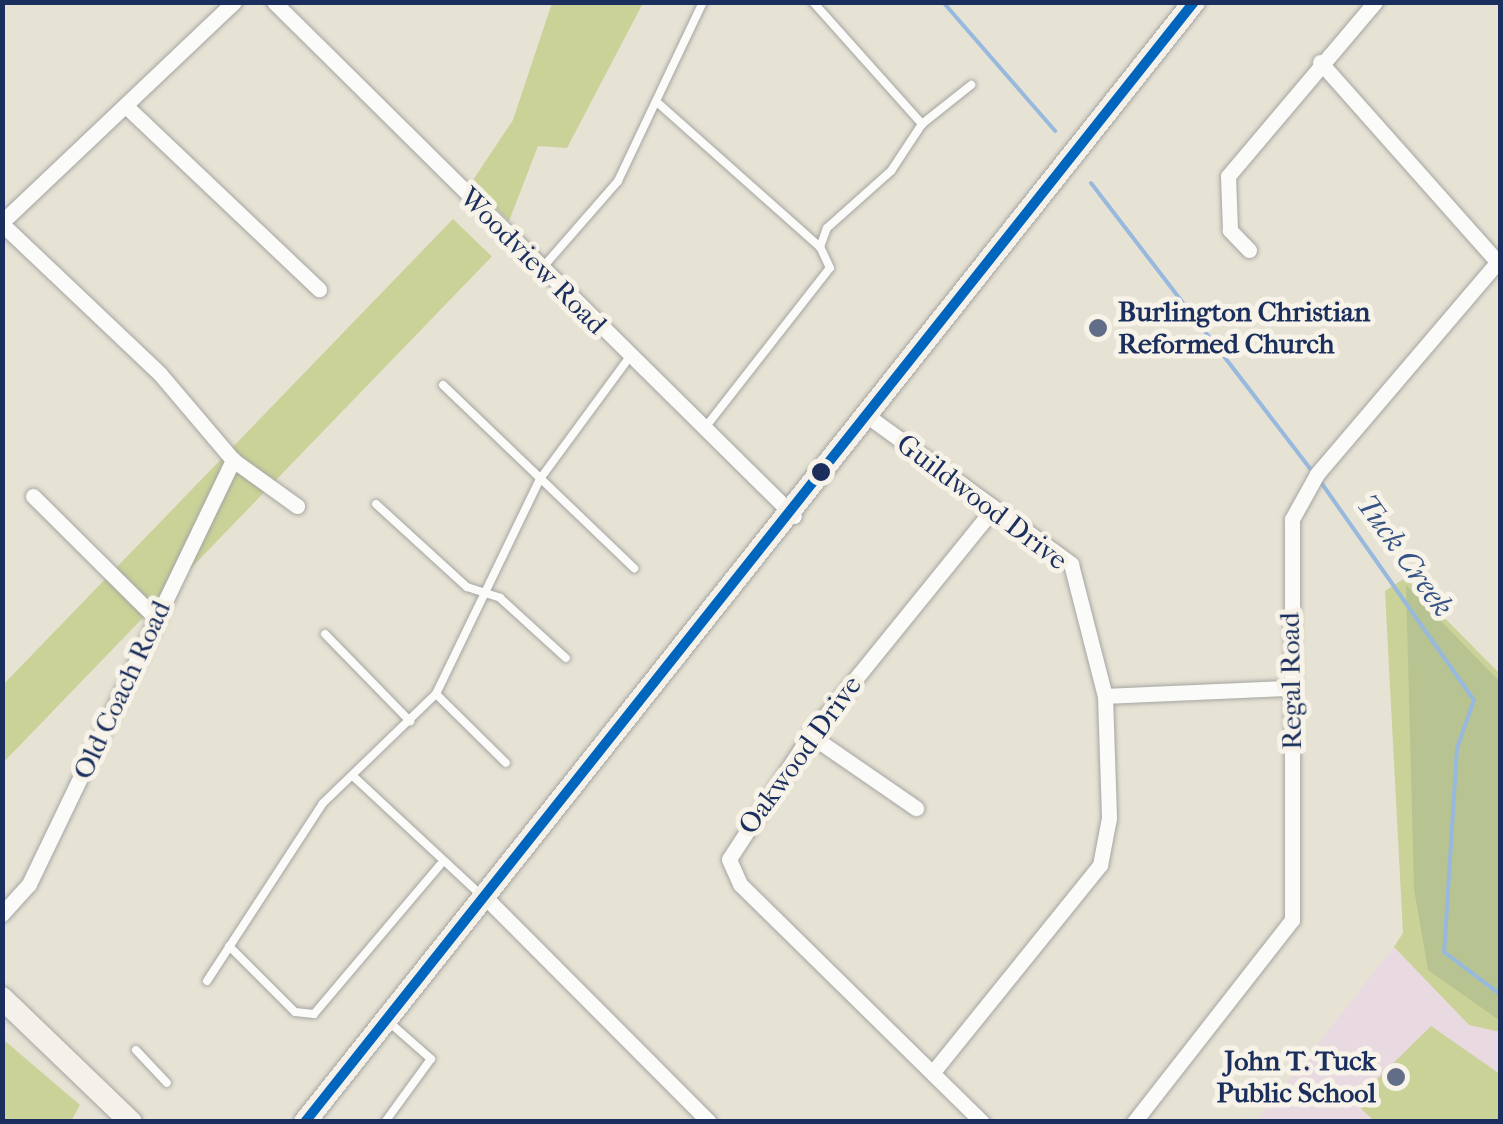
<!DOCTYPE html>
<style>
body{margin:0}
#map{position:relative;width:1503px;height:1124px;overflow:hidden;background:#e6e2d4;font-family:"IM FELL French Canon",serif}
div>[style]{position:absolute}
.built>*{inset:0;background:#e9d9e0}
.green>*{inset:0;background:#cbd298;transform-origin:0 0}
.forest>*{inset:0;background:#b7c391}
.stream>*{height:4px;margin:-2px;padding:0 2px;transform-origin:2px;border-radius:2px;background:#98b9de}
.roads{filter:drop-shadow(0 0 2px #a5a5a2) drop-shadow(0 0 2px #a5a5a2)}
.lane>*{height:8px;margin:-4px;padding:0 4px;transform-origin:4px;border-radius:4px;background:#fbfbf9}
.street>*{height:15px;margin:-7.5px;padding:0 7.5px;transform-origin:7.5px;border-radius:7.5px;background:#fbfbf9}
.secondary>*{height:22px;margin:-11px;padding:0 11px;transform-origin:11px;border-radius:11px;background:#f4f0ea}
.bus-1>*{height:10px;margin:-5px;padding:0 5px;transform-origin:5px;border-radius:5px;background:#0065bd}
.dots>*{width:28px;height:28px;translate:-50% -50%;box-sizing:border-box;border:5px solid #f7f3e8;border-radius:50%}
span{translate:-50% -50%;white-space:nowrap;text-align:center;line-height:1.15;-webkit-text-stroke:10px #f7f3e8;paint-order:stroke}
.street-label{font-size:28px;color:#1b2f5e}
.poi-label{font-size:28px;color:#1b2f5e;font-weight:700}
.left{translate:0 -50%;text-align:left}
.right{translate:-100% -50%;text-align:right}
.water-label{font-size:30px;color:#365386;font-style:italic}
.frame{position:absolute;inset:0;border:5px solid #1b2f5e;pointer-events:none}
</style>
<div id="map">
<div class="built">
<div style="clip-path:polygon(1394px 947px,1469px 1025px,1500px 1032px,1500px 1121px,1256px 1122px)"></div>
</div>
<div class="green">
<div style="clip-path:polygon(552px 3px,643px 3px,567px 148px,538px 146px,509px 221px,471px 183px,513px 120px)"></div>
<div style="left:453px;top:219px;width:54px;height:878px;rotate:44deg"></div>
<div style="clip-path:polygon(1405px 578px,1500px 674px,1500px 1032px,1469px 1025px,1394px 947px,1403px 933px,1385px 591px)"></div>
<div style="clip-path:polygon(1431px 1026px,1500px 1074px,1500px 1121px,1374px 1121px,1354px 1102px)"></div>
<div style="clip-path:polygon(5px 1041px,80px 1105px,71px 1121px,3px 1121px)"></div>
</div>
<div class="forest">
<div style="clip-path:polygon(1406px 585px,1500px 682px,1499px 1020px,1428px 970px,1414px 889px)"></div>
</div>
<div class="stream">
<div style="left:943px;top:2px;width:171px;rotate:49deg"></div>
<div style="left:1091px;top:183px;width:362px;rotate:52.5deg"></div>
<div style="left:1320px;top:481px;width:268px;rotate:54.9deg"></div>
<div style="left:1474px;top:700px;width:51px;rotate:109.5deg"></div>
<div style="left:1457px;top:748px;width:204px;rotate:93.6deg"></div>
<div style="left:1444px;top:952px;width:70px;rotate:36.9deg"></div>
</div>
<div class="roads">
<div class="lane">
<div style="left:813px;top:2px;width:164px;rotate:48.2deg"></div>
<div style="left:659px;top:104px;width:215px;rotate:41.6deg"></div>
<div style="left:543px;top:267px;width:114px;rotate:-48.9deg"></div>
<div style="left:618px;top:181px;width:198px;rotate:-64.6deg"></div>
<div style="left:443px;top:385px;width:265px;rotate:43.8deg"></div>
<div style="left:704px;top:429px;width:204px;rotate:-52deg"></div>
<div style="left:830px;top:268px;width:23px;rotate:-115deg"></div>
<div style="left:820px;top:247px;width:20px;rotate:-70deg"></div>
<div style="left:827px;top:228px;width:86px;rotate:-41.7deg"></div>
<div style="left:891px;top:171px;width:56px;rotate:-56.6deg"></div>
<div style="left:922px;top:124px;width:63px;rotate:-38.5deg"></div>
<div style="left:376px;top:504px;width:123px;rotate:42.4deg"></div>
<div style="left:467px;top:587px;width:35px;rotate:18deg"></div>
<div style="left:500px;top:598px;width:89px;rotate:42.3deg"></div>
<div style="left:325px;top:634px;width:122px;rotate:45.7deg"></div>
<div style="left:436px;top:694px;width:98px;rotate:44.6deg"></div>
<div style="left:354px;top:777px;width:173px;rotate:42.9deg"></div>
<div style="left:229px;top:946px;width:93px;rotate:45deg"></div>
<div style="left:295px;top:1012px;width:19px;rotate:6deg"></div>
<div style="left:314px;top:1014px;width:195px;rotate:-49.8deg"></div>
<div style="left:207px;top:981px;width:212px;rotate:-56.9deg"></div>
<div style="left:323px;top:803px;width:157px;rotate:-44deg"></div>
<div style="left:436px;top:694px;width:239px;rotate:-64.2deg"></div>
<div style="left:540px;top:479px;width:150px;rotate:-53.7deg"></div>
<div style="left:136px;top:1050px;width:45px;rotate:46.8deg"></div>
<div style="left:385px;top:1122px;width:78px;rotate:-53.9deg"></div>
<div style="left:431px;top:1059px;width:56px;rotate:-138.6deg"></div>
</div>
<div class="street">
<div style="left:274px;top:2px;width:731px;rotate:44.67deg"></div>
<div style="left:1320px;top:62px;width:271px;rotate:48.4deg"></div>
<div style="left:129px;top:109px;width:262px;rotate:43.5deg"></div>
<div style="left:2px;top:222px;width:320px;rotate:-43.5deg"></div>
<div style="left:2px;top:224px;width:218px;rotate:43.5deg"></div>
<div style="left:160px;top:374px;width:113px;rotate:49.7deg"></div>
<div style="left:233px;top:460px;width:79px;rotate:35.7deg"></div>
<div style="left:1249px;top:250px;width:28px;rotate:-134deg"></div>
<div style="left:1230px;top:230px;width:54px;rotate:-92.1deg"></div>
<div style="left:1228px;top:176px;width:228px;rotate:-49.8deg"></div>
<div style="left:869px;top:417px;width:250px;rotate:36deg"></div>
<div style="left:1071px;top:564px;width:136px;rotate:75.6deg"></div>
<div style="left:1105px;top:696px;width:122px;rotate:88.1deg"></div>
<div style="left:1109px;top:818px;width:48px;rotate:100.8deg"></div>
<div style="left:1100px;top:865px;width:266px;rotate:128.9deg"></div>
<div style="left:33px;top:496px;width:170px;rotate:44.8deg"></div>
<div style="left:1105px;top:696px;width:185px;rotate:-2.5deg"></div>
<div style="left:810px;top:735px;width:129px;rotate:34.6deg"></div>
<div style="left:485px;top:897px;width:317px;rotate:45.1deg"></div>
<div style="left:2px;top:914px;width:40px;rotate:-48deg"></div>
<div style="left:29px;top:884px;width:471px;rotate:-64.3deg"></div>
<div style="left:982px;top:1122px;width:339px;rotate:-135.5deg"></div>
<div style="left:740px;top:884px;width:27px;rotate:-114deg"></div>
<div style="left:729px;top:859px;width:148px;rotate:-56.8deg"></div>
<div style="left:810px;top:735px;width:291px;rotate:-51deg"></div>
<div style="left:1134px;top:1122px;width:256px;rotate:-52deg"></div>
<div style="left:1292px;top:920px;width:401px;rotate:-90deg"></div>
<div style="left:1292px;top:519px;width:51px;rotate:-60.9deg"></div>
<div style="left:1317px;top:474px;width:282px;rotate:-49.6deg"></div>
</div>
<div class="secondary">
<div style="left:2px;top:998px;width:179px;rotate:43.9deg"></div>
<div style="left:305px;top:1122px;width:1430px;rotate:-51.56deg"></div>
</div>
</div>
<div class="bus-1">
<div style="left:305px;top:1122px;width:1430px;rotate:-51.56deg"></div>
</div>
<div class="dots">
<div style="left:1098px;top:328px;background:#626e87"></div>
<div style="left:821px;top:472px;background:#1b2f5e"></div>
<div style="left:1396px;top:1077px;background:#626e87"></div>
</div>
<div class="street-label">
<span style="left:533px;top:261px;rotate:45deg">Woodview Road</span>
<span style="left:982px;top:502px;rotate:37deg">Guildwood Drive</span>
<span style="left:1291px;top:681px;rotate:-91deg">Regal Road</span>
<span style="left:122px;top:690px;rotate:-65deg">Old Coach Road</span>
<span style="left:800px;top:755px;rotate:-54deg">Oakwood Drive</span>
</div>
<div class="poi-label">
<span class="left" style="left:1118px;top:328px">Burlington Christian<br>Reformed Church</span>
<span class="right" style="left:1376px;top:1077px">John T. Tuck<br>Public School</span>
</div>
<div class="water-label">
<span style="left:1404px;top:556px;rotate:54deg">Tuck Creek</span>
</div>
<div class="frame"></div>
</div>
